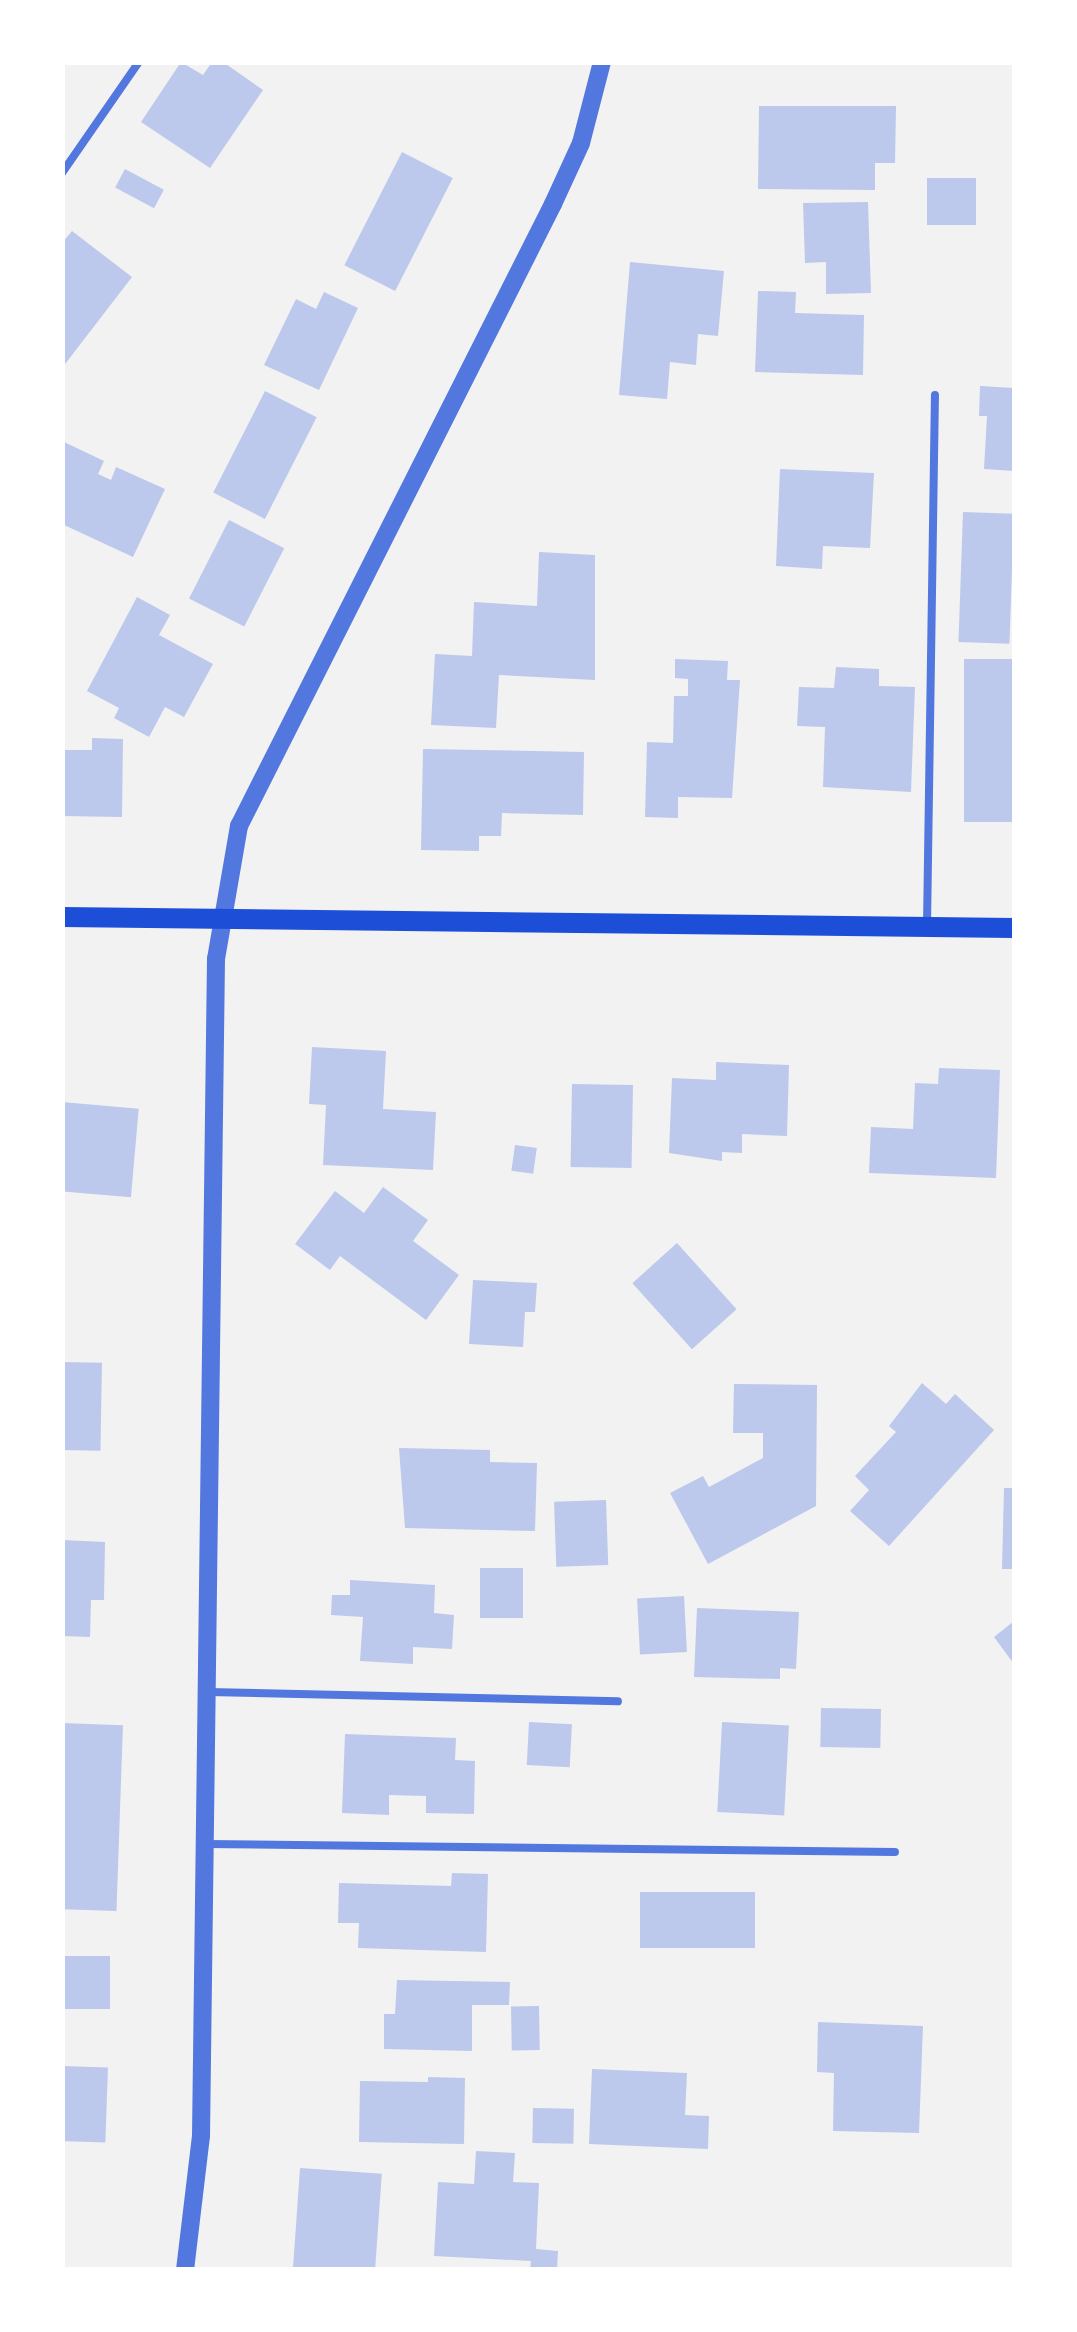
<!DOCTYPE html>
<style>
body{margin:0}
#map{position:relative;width:1077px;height:2332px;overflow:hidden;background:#f2f2f2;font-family:Overpass,sans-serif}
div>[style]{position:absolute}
.building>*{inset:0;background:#bdc9ec;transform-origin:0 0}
.service>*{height:8px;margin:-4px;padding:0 4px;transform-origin:4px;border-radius:4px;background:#5277de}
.tertiary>*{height:18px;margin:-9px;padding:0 9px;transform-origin:9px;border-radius:9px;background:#5277de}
.secondary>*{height:20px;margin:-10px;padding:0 10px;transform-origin:10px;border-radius:10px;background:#1d4ed8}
span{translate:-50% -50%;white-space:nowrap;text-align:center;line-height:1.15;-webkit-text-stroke:10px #fff;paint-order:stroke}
.frame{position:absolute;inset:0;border:65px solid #fff;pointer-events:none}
</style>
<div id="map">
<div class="building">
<div style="clip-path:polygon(181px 62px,203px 75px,212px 62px,223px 62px,263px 90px,210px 168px,141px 122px)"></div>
<div style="clip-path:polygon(759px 106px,896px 106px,895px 163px,875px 163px,875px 190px,758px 189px)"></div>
<div style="left:402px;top:152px;width:57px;height:127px;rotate:27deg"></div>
<div style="left:125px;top:169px;width:44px;height:21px;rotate:28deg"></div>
<div style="left:976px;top:178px;width:47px;height:49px;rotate:90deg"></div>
<div style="clip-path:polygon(868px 202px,871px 293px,826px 294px,826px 262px,805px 263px,803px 203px)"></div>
<div style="clip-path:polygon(72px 231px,132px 277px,62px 368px,62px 243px)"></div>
<div style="clip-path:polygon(630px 262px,724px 271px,718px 336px,698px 334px,696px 365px,670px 362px,667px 399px,619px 395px)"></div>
<div style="clip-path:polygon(758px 291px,796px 292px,795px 313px,864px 315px,863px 375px,755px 372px)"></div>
<div style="clip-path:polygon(324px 292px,358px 308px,319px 390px,264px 365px,296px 299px,316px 309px)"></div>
<div style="clip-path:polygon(980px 386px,1014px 388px,1014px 471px,984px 469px,987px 416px,979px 416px)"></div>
<div style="left:265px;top:391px;width:58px;height:114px;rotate:27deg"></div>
<div style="clip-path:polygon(62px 441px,104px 461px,98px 474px,111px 480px,116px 467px,165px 489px,133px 557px,62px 524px)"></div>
<div style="clip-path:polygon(780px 469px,874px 473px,870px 548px,823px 546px,822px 569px,776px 566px)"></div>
<div style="left:963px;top:512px;width:51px;height:130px;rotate:2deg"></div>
<div style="left:229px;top:520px;width:62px;height:88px;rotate:27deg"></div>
<div style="clip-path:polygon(539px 552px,595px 555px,595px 680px,499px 675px,496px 728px,431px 725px,435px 654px,472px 656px,474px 602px,537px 606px)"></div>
<div style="clip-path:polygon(137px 597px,170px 615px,159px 635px,213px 664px,184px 717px,165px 707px,149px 737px,114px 718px,119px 708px,87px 691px)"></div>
<div style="clip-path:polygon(675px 659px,728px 661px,727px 680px,740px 680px,732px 798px,678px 797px,678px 818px,645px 817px,647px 742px,673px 743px,674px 696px,688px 696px,688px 679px,675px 678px)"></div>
<div style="left:964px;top:659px;width:50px;height:163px"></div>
<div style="clip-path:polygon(836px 667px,879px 669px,879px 686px,915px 687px,911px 792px,823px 787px,825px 727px,797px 726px,799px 687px,834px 688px)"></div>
<div style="clip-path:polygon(92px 738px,123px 739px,122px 817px,62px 816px,62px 750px,92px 750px)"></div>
<div style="clip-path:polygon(423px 749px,584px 752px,583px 815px,502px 813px,501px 836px,479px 836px,479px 851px,421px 850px)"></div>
<div style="clip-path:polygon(312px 1047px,386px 1051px,383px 1109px,436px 1112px,433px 1170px,323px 1165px,326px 1105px,309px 1104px)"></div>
<div style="clip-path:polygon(716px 1062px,789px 1065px,787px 1136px,742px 1134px,742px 1153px,722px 1152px,722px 1161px,669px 1153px,672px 1078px,716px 1080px)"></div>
<div style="clip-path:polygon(939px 1068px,1000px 1070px,996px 1178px,869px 1173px,871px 1127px,913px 1129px,915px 1083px,938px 1084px)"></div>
<div style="left:572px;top:1084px;width:61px;height:83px;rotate:1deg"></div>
<div style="left:62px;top:1102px;width:77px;height:89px;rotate:5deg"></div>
<div style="left:515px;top:1145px;width:22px;height:26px;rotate:8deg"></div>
<div style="clip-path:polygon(383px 1187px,428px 1220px,413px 1241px,459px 1275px,426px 1320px,340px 1256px,330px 1270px,295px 1244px,335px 1191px,364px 1213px)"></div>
<div style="left:677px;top:1243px;width:89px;height:60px;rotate:48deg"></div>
<div style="clip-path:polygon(473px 1280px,537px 1283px,535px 1312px,525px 1312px,523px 1347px,469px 1344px)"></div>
<div style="left:62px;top:1362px;width:40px;height:88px;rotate:1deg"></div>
<div style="clip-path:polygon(922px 1383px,946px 1404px,955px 1394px,994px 1430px,889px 1546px,850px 1511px,869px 1490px,855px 1476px,896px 1432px,889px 1426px)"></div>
<div style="clip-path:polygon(734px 1384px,817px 1385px,816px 1506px,708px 1564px,670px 1493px,703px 1476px,709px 1487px,763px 1458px,763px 1433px,733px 1433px)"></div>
<div style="clip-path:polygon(399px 1448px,490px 1450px,490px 1462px,537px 1463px,535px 1531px,405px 1528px)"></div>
<div style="clip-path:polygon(1004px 1488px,1014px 1488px,1014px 1569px,1002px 1569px)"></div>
<div style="left:606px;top:1500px;width:65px;height:52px;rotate:88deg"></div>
<div style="clip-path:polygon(62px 1540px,105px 1542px,104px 1600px,91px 1600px,90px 1637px,62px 1636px)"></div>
<div style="left:480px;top:1568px;width:43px;height:50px"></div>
<div style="clip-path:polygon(350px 1580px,435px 1585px,434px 1613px,454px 1615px,452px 1649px,413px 1647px,413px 1664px,360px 1661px,363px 1617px,331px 1615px,332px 1595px,350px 1595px)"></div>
<div style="left:684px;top:1596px;width:56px;height:47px;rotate:87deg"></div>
<div style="clip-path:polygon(697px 1608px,799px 1612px,796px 1669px,780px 1668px,780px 1679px,694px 1677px)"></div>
<div style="clip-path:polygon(1014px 1621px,1014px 1664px,994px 1637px)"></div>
<div style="left:821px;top:1708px;width:60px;height:39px;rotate:1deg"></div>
<div style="left:529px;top:1722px;width:43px;height:43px;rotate:3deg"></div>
<div style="left:722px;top:1722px;width:67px;height:90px;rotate:3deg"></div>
<div style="left:62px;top:1723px;width:61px;height:186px;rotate:2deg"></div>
<div style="clip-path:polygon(345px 1734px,456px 1738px,455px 1760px,475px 1761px,474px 1814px,426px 1813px,426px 1796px,389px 1795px,389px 1815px,342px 1813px)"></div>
<div style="clip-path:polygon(452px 1873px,488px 1874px,486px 1952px,358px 1948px,359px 1923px,338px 1923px,339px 1883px,451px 1886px)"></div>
<div style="left:640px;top:1892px;width:115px;height:56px"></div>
<div style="left:62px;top:1956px;width:48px;height:53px"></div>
<div style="clip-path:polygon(397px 1980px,510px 1982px,509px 2005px,472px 2005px,472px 2051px,384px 2049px,384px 2014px,395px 2014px)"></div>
<div style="left:539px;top:2006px;width:44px;height:28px;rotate:89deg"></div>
<div style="clip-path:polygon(818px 2022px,923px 2026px,919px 2133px,833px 2131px,834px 2073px,817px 2072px)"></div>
<div style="left:62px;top:2066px;width:46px;height:75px;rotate:2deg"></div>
<div style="clip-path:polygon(592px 2069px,687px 2073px,685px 2115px,709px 2116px,708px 2149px,589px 2144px)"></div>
<div style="clip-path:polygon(428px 2077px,465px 2078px,464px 2144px,359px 2142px,360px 2081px,428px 2082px)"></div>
<div style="left:533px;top:2108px;width:41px;height:35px;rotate:1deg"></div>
<div style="clip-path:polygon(476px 2151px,515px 2153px,513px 2182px,539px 2183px,536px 2249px,558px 2251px,557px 2270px,530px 2270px,531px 2261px,434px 2256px,438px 2182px,474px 2184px)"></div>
<div style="left:300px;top:2168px;width:82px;height:102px;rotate:4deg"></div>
</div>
<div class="service">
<div style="left:62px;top:173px;width:135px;rotate:-55.3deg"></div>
<div style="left:927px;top:925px;width:530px;rotate:-89.14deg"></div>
<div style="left:208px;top:1692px;width:410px;rotate:1.3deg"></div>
<div style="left:205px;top:1844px;width:690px;rotate:0.66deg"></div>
</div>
<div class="tertiary">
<div style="left:185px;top:2270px;width:135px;rotate:-83.2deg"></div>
<div style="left:201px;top:2136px;width:1177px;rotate:-89.27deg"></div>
<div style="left:216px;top:959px;width:135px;rotate:-80.2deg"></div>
<div style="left:239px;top:826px;width:697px;rotate:-63.21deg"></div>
<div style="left:553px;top:204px;width:67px;rotate:-65.3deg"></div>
<div style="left:581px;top:143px;width:84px;rotate:-75.5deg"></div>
</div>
<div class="secondary">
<div style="left:62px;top:917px;width:952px;rotate:0.66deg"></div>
</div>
<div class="frame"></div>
</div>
